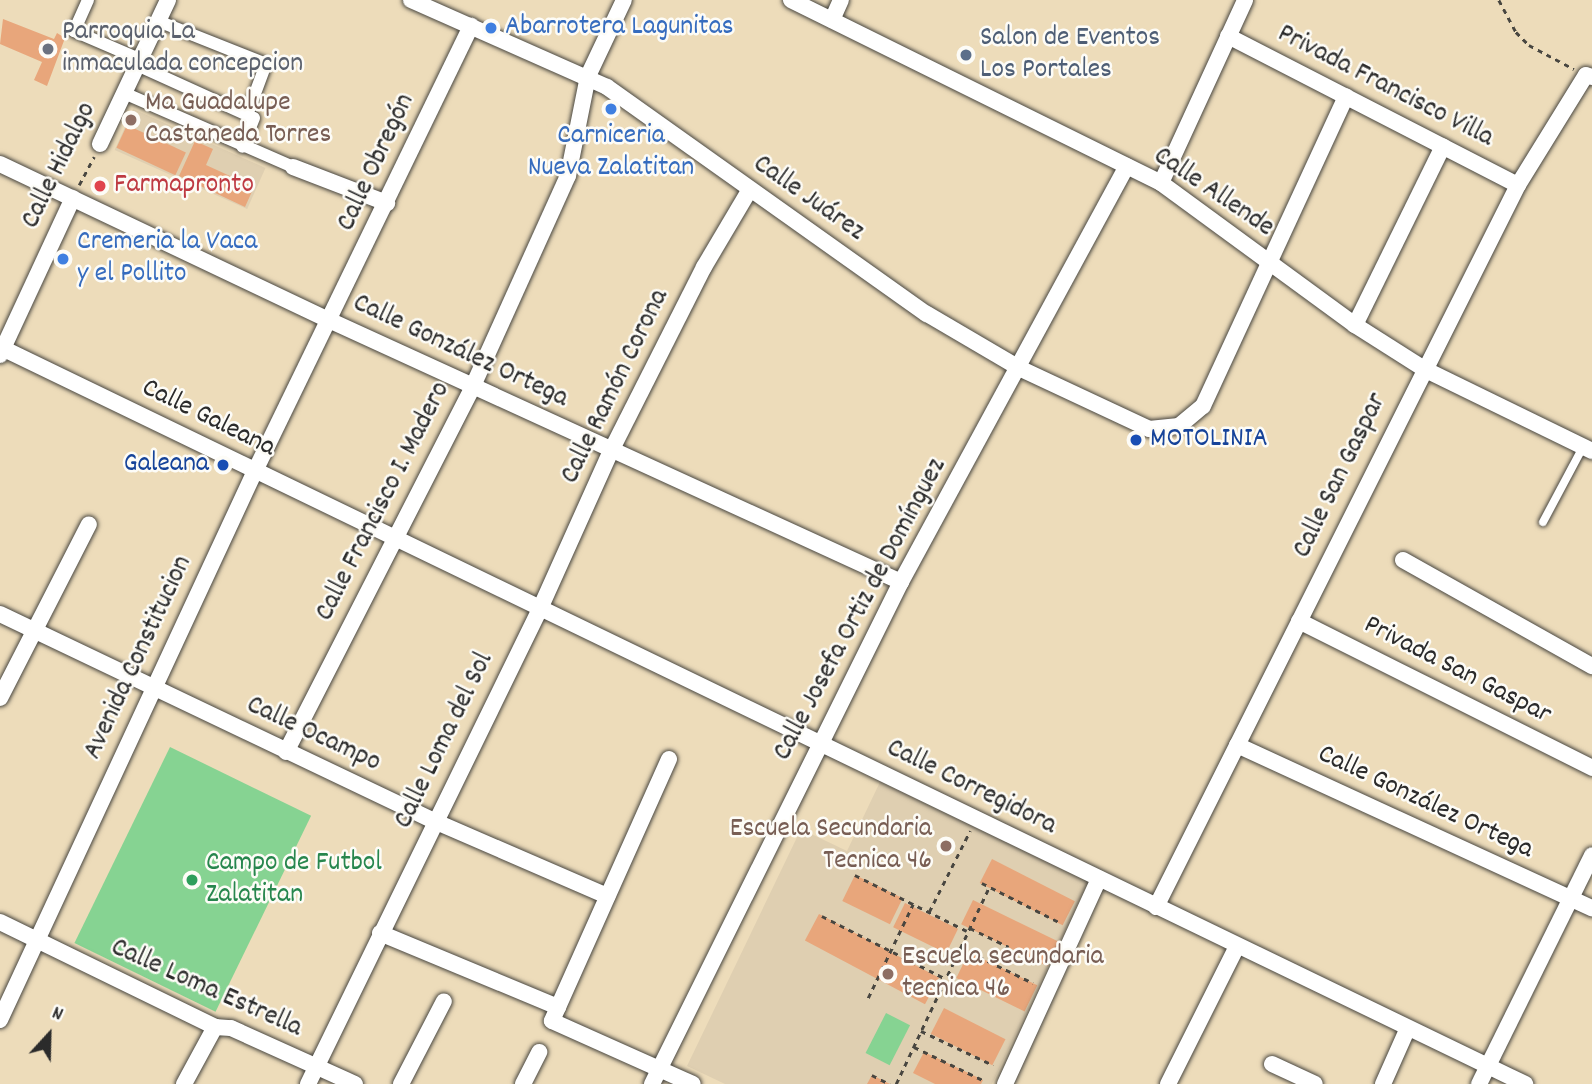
<!DOCTYPE html>
<meta charset="utf-8">
<style>
body{margin:0}
#map{position:relative;width:1592px;height:1084px;overflow:hidden;background:#eddcba;font-family:Dekko,sans-serif}
div>[style]{position:absolute}
.built>*{inset:0;background:#dfcfb1;transform-origin:0 0}
.green>*{inset:0;background:#86d392;transform-origin:0 0}
.building>*{inset:0;background:#e8a67b;transform-origin:0 0}
.path>*{height:2.5px;margin-top:-1.25px;transform-origin:0;background:repeating-linear-gradient(90deg,#484640 0 5px,transparent 0 10px)}
.roads{filter:drop-shadow(0 0 2px #484640) drop-shadow(0 0 2px #484640)}
.service>*{height:8px;margin:-4px;padding:0 4px;transform-origin:4px;border-radius:4px;background:#fff}
.pedestrian>*{height:12px;margin:-6px;padding:0 6px;transform-origin:6px;border-radius:6px;background:#fff}
.minor>*{height:16px;margin:-8px;padding:0 8px;transform-origin:8px;border-radius:8px;background:#fff}
.dots>*{width:19px;height:19px;translate:-50% -50%;box-sizing:border-box;border:4px solid #fdfcf7;border-radius:50%}
span{translate:-50% -50%;white-space:nowrap;text-align:center;line-height:1.15;-webkit-text-stroke:5px #fdfcf7;paint-order:stroke}
.shop-label{font-size:28px;color:#366cbe}
.left{translate:0 -50%;text-align:left}
.worship-label{font-size:28px;color:#5b616d}
.service-label{font-size:28px;color:#4e5e75}
.street-label{font-size:28px;color:#2b2b2b}
.education-label{font-size:28px;color:#785e54}
.right{translate:-100% -50%;text-align:right}
.health-label{font-size:28px;color:#be3a42}
.transit-label{font-size:28px;color:#164399}
.leisure-label{font-size:28px;color:#27864d}
.north{position:absolute;left:14px;top:1000px;width:70px;height:70px;-webkit-text-stroke:5px #fdfcf7;paint-order:stroke;rotate:22deg;font-size:19px;font-weight:700;line-height:28px;text-align:center;color:#2b2b2b}
.north::after{content:'';display:block;margin:auto;width:24px;height:32px;background:#2b2b2b;clip-path:polygon(50% 0,100% 100%,50% 72%,0 100%)}
</style>
<div id="map">
<div class="built">
<div style="left:133px;top:109px;width:145px;height:45px;rotate:24deg"></div>
<div style="clip-path:polygon(880px 782px,1088px 882px,992px 1084px,725px 1084px,687px 1066px,801px 829px,847px 851px)"></div>
</div>
<div class="green">
<div style="left:170px;top:747px;width:157px;height:218px;rotate:26deg"></div>
<div style="left:886px;top:1013px;width:27px;height:45px;rotate:27deg"></div>
</div>
<div class="building">
<div style="clip-path:polygon(3px 19px,54px 39px,57px 33px,65px 38px,47px 86px,34px 80px,42px 62px,0 44px)"></div>
<div style="left:127px;top:125px;width:65px;height:25px;rotate:25deg"></div>
<div style="clip-path:polygon(195px 141px,213px 149px,206px 165px,254px 187px,245px 207px,179px 176px)"></div>
<div style="left:992px;top:859px;width:93px;height:27px;rotate:27deg"></div>
<div style="left:855px;top:875px;width:53px;height:29px;rotate:26deg"></div>
<div style="left:973px;top:900px;width:96px;height:27px;rotate:26deg"></div>
<div style="left:905px;top:903px;width:59px;height:27px;rotate:26deg"></div>
<div style="left:819px;top:914px;width:136px;height:30px;rotate:28deg"></div>
<div style="left:969px;top:952px;width:76px;height:29px;rotate:26deg"></div>
<div style="left:944px;top:1008px;width:69px;height:29px;rotate:27deg"></div>
<div style="clip-path:polygon(924px 1052px,983px 1080px,981px 1084px,935px 1084px,913px 1073px)"></div>
<div style="clip-path:polygon(872px 1075px,890px 1084px,867px 1084px)"></div>
</div>
<div class="path">
<div style="left:1499px;top:0;width:36px;rotate:62deg"></div>
<div style="left:1516px;top:32px;width:18px;rotate:45deg"></div>
<div style="left:1529px;top:45px;width:51px;rotate:28.1deg"></div>
<div style="left:79px;top:185px;width:32px;rotate:-62deg"></div>
<div style="left:855px;top:875px;width:125px;rotate:26.6deg"></div>
<div style="left:982px;top:883px;width:89px;rotate:26.9deg"></div>
<div style="left:929px;top:912px;width:91px;rotate:-63.2deg"></div>
<div style="left:822px;top:916px;width:139px;rotate:26.9deg"></div>
<div style="left:970px;top:928px;width:43px;rotate:26deg"></div>
<div style="left:961px;top:948px;width:80px;rotate:25.9deg"></div>
<div style="left:868px;top:998px;width:104px;rotate:-64.4deg"></div>
<div style="left:921px;top:1031px;width:80px;rotate:25.3deg"></div>
<div style="left:914px;top:1047px;width:76px;rotate:25.6deg"></div>
<div style="left:872px;top:1075px;width:20px;rotate:27deg"></div>
<div style="left:896px;top:1084px;width:218px;rotate:-64.7deg"></div>
</div>
<div class="roads">
<div class="service">
<div style="left:1543px;top:522px;width:85px;rotate:-61.9deg"></div>
</div>
<div class="pedestrian">
<div style="left:88px;top:0;width:34px;rotate:114deg"></div>
<div style="left:74px;top:31px;width:71px;rotate:23.3deg"></div>
<div style="left:158px;top:21px;width:116px;rotate:21.7deg"></div>
<div style="left:266px;top:64px;width:54px;rotate:110.4deg"></div>
<div style="left:137px;top:65px;width:128px;rotate:24.4deg"></div>
<div style="left:254px;top:118px;width:31px;rotate:112deg"></div>
<div style="left:124px;top:93px;width:184px;rotate:23.6deg"></div>
</div>
<div class="minor">
<div style="left:411px;top:0;width:214px;rotate:23.9deg"></div>
<div style="left:607px;top:87px;width:392px;rotate:35.4deg"></div>
<div style="left:927px;top:314px;width:107px;rotate:30.4deg"></div>
<div style="left:1019px;top:368px;width:144px;rotate:25.1deg"></div>
<div style="left:1149px;top:429px;width:30px;rotate:-6deg"></div>
<div style="left:1179px;top:426px;width:31px;rotate:-40deg"></div>
<div style="left:1203px;top:406px;width:341px;rotate:-65.2deg"></div>
<div style="left:791px;top:0;width:413px;rotate:26.3deg"></div>
<div style="left:1161px;top:183px;width:240px;rotate:36.2deg"></div>
<div style="left:1355px;top:325px;width:82px;rotate:32.5deg"></div>
<div style="left:1424px;top:369px;width:187px;rotate:26deg"></div>
<div style="left:832px;top:20px;width:22px;rotate:-66deg"></div>
<div style="left:1228px;top:36px;width:326px;rotate:27.2deg"></div>
<div style="left:100px;top:144px;width:159px;rotate:-64.7deg"></div>
<div style="left:0;top:164px;width:366px;rotate:25.4deg"></div>
<div style="left:331px;top:321px;width:627px;rotate:24.6deg"></div>
<div style="left:293px;top:167px;width:101px;rotate:21deg"></div>
<div style="left:1161px;top:183px;width:201px;rotate:-65.3deg"></div>
<div style="left:1355px;top:325px;width:199px;rotate:-63.8deg"></div>
<div style="left:0;top:347px;width:1694px;rotate:25.79deg"></div>
<div style="left:0;top:355px;width:173px;rotate:-65.1deg"></div>
<div style="left:1403px;top:560px;width:217px;rotate:29.3deg"></div>
<div style="left:0;top:614px;width:481px;rotate:25.5deg"></div>
<div style="left:434px;top:821px;width:189px;rotate:23.4deg"></div>
<div style="left:1299px;top:621px;width:328px;rotate:26.6deg"></div>
<div style="left:0;top:698px;width:195px;rotate:-62.9deg"></div>
<div style="left:1237px;top:745px;width:391px;rotate:24.7deg"></div>
<div style="left:286px;top:752px;width:411px;rotate:-62.9deg"></div>
<div style="left:473px;top:386px;width:230px;rotate:-65.7deg"></div>
<div style="left:568px;top:176px;width:102px;rotate:-78.7deg"></div>
<div style="left:588px;top:76px;width:84px;rotate:-64.7deg"></div>
<div style="left:669px;top:759px;width:287px;rotate:114.1deg"></div>
<div style="left:552px;top:1021px;width:154px;rotate:24.1deg"></div>
<div style="left:1156px;top:907px;width:808px;rotate:-63.37deg"></div>
<div style="left:1518px;top:185px;width:129px;rotate:-58.3deg"></div>
<div style="left:1586px;top:75px;width:6px;rotate:18deg"></div>
<div style="left:0;top:922px;width:239px;rotate:26deg"></div>
<div style="left:215px;top:1027px;width:16px;rotate:4deg"></div>
<div style="left:231px;top:1028px;width:136px;rotate:24.3deg"></div>
<div style="left:380px;top:933px;width:193px;rotate:22.6deg"></div>
<div style="left:0;top:1020px;width:605px;rotate:-65.09deg"></div>
<div style="left:255px;top:471px;width:495px;rotate:-64.1deg"></div>
<div style="left:1272px;top:1064px;width:47px;rotate:24.9deg"></div>
<div style="left:184px;top:1084px;width:65px;rotate:-61.5deg"></div>
<div style="left:308px;top:1084px;width:526px;rotate:-63.97deg"></div>
<div style="left:539px;top:611px;width:175px;rotate:-65.8deg"></div>
<div style="left:611px;top:451px;width:206px;rotate:-63.2deg"></div>
<div style="left:704px;top:267px;width:88px;rotate:-59.4deg"></div>
<div style="left:401px;top:1084px;width:93px;rotate:-62.6deg"></div>
<div style="left:523px;top:1084px;width:36px;rotate:-63deg"></div>
<div style="left:652px;top:1084px;width:560px;rotate:-63.62deg"></div>
<div style="left:901px;top:582px;width:473px;rotate:-61.5deg"></div>
<div style="left:1005px;top:1084px;width:226px;rotate:-65.4deg"></div>
<div style="left:1168px;top:1084px;width:154px;rotate:-63.4deg"></div>
<div style="left:1383px;top:1084px;width:59px;rotate:-66deg"></div>
<div style="left:1479px;top:1084px;width:255px;rotate:-63.7deg"></div>
</div>
</div>
<div class="dots">
<div style="left:491px;top:28px;background:#3f7fe0"></div>
<div style="left:48px;top:49px;background:#6b7280"></div>
<div style="left:966px;top:55px;background:#5c6f8a"></div>
<div style="left:611px;top:109px;background:#3f7fe0"></div>
<div style="left:131px;top:120px;background:#8d6e63"></div>
<div style="left:100px;top:186px;background:#e0444e"></div>
<div style="left:63px;top:259px;background:#3f7fe0"></div>
<div style="left:1136px;top:440px;background:#1a4fb4"></div>
<div style="left:223px;top:465px;background:#1a4fb4"></div>
<div style="left:946px;top:846px;background:#8d6e63"></div>
<div style="left:192px;top:880px;background:#2e9e5b"></div>
<div style="left:888px;top:974px;background:#8d6e63"></div>
</div>
<div class="shop-label">
<span class="left" style="left:505px;top:28px">Abarrotera Lagunitas</span>
<span style="left:611px;top:153px">Carniceria<br>Nueva Zalatitan</span>
<span class="left" style="left:77px;top:259px">Cremeria la Vaca<br>y el Pollito</span>
</div>
<div class="worship-label">
<span class="left" style="left:62px;top:49px">Parroquia La<br>inmaculada concepcion</span>
</div>
<div class="service-label">
<span class="left" style="left:980px;top:55px">Salon de Eventos<br>Los Portales</span>
</div>
<div class="street-label">
<span style="left:1385px;top:87px;rotate:27deg">Privada Francisco Villa</span>
<span style="left:377px;top:163px;rotate:-65deg">Calle Obregón</span>
<span style="left:60px;top:166px;rotate:-64deg">Calle Hidalgo</span>
<span style="left:1213px;top:193px;rotate:34deg">Calle Allende</span>
<span style="left:808px;top:199px;rotate:35deg">Calle Juárez</span>
<span style="left:460px;top:352px;rotate:25deg">Calle González Ortega</span>
<span style="left:616px;top:387px;rotate:-64deg">Calle Ramón Corona</span>
<span style="left:208px;top:419px;rotate:26deg">Calle Galeana</span>
<span style="left:1341px;top:476px;rotate:-64deg">Calle San Gaspar</span>
<span style="left:384px;top:502px;rotate:-63deg">Calle Francisco I. Madero</span>
<span style="left:861px;top:610px;rotate:-62deg">Calle Josefa Ortiz de Domínguez</span>
<span style="left:139px;top:658px;rotate:-65deg">Avenida Constitucion</span>
<span style="left:1457px;top:671px;rotate:27deg">Privada San Gaspar</span>
<span style="left:313px;top:735px;rotate:25deg">Calle Ocampo</span>
<span style="left:445px;top:741px;rotate:-64deg">Calle Loma del Sol</span>
<span style="left:971px;top:788px;rotate:26deg">Calle Corregidora</span>
<span style="left:1425px;top:803px;rotate:25deg">Calle González Ortega</span>
<span style="left:206px;top:989px;rotate:24deg">Calle Loma Estrella</span>
</div>
<div class="education-label">
<span class="left" style="left:145px;top:120px">Ma Guadalupe<br>Castaneda Torres</span>
<span class="right" style="left:932px;top:846px">Escuela Secundaria<br>Tecnica 46</span>
<span class="left" style="left:902px;top:974px">Escuela secundaria<br>tecnica 46</span>
</div>
<div class="health-label">
<span class="left" style="left:114px;top:186px">Farmapronto</span>
</div>
<div class="transit-label">
<span class="left" style="left:1150px;top:440px">MOTOLINIA</span>
<span class="right" style="left:209px;top:465px">Galeana</span>
</div>
<div class="leisure-label">
<span class="left" style="left:206px;top:880px">Campo de Futbol<br>Zalatitan</span>
</div>
<div class="north">N</div>
</div>
